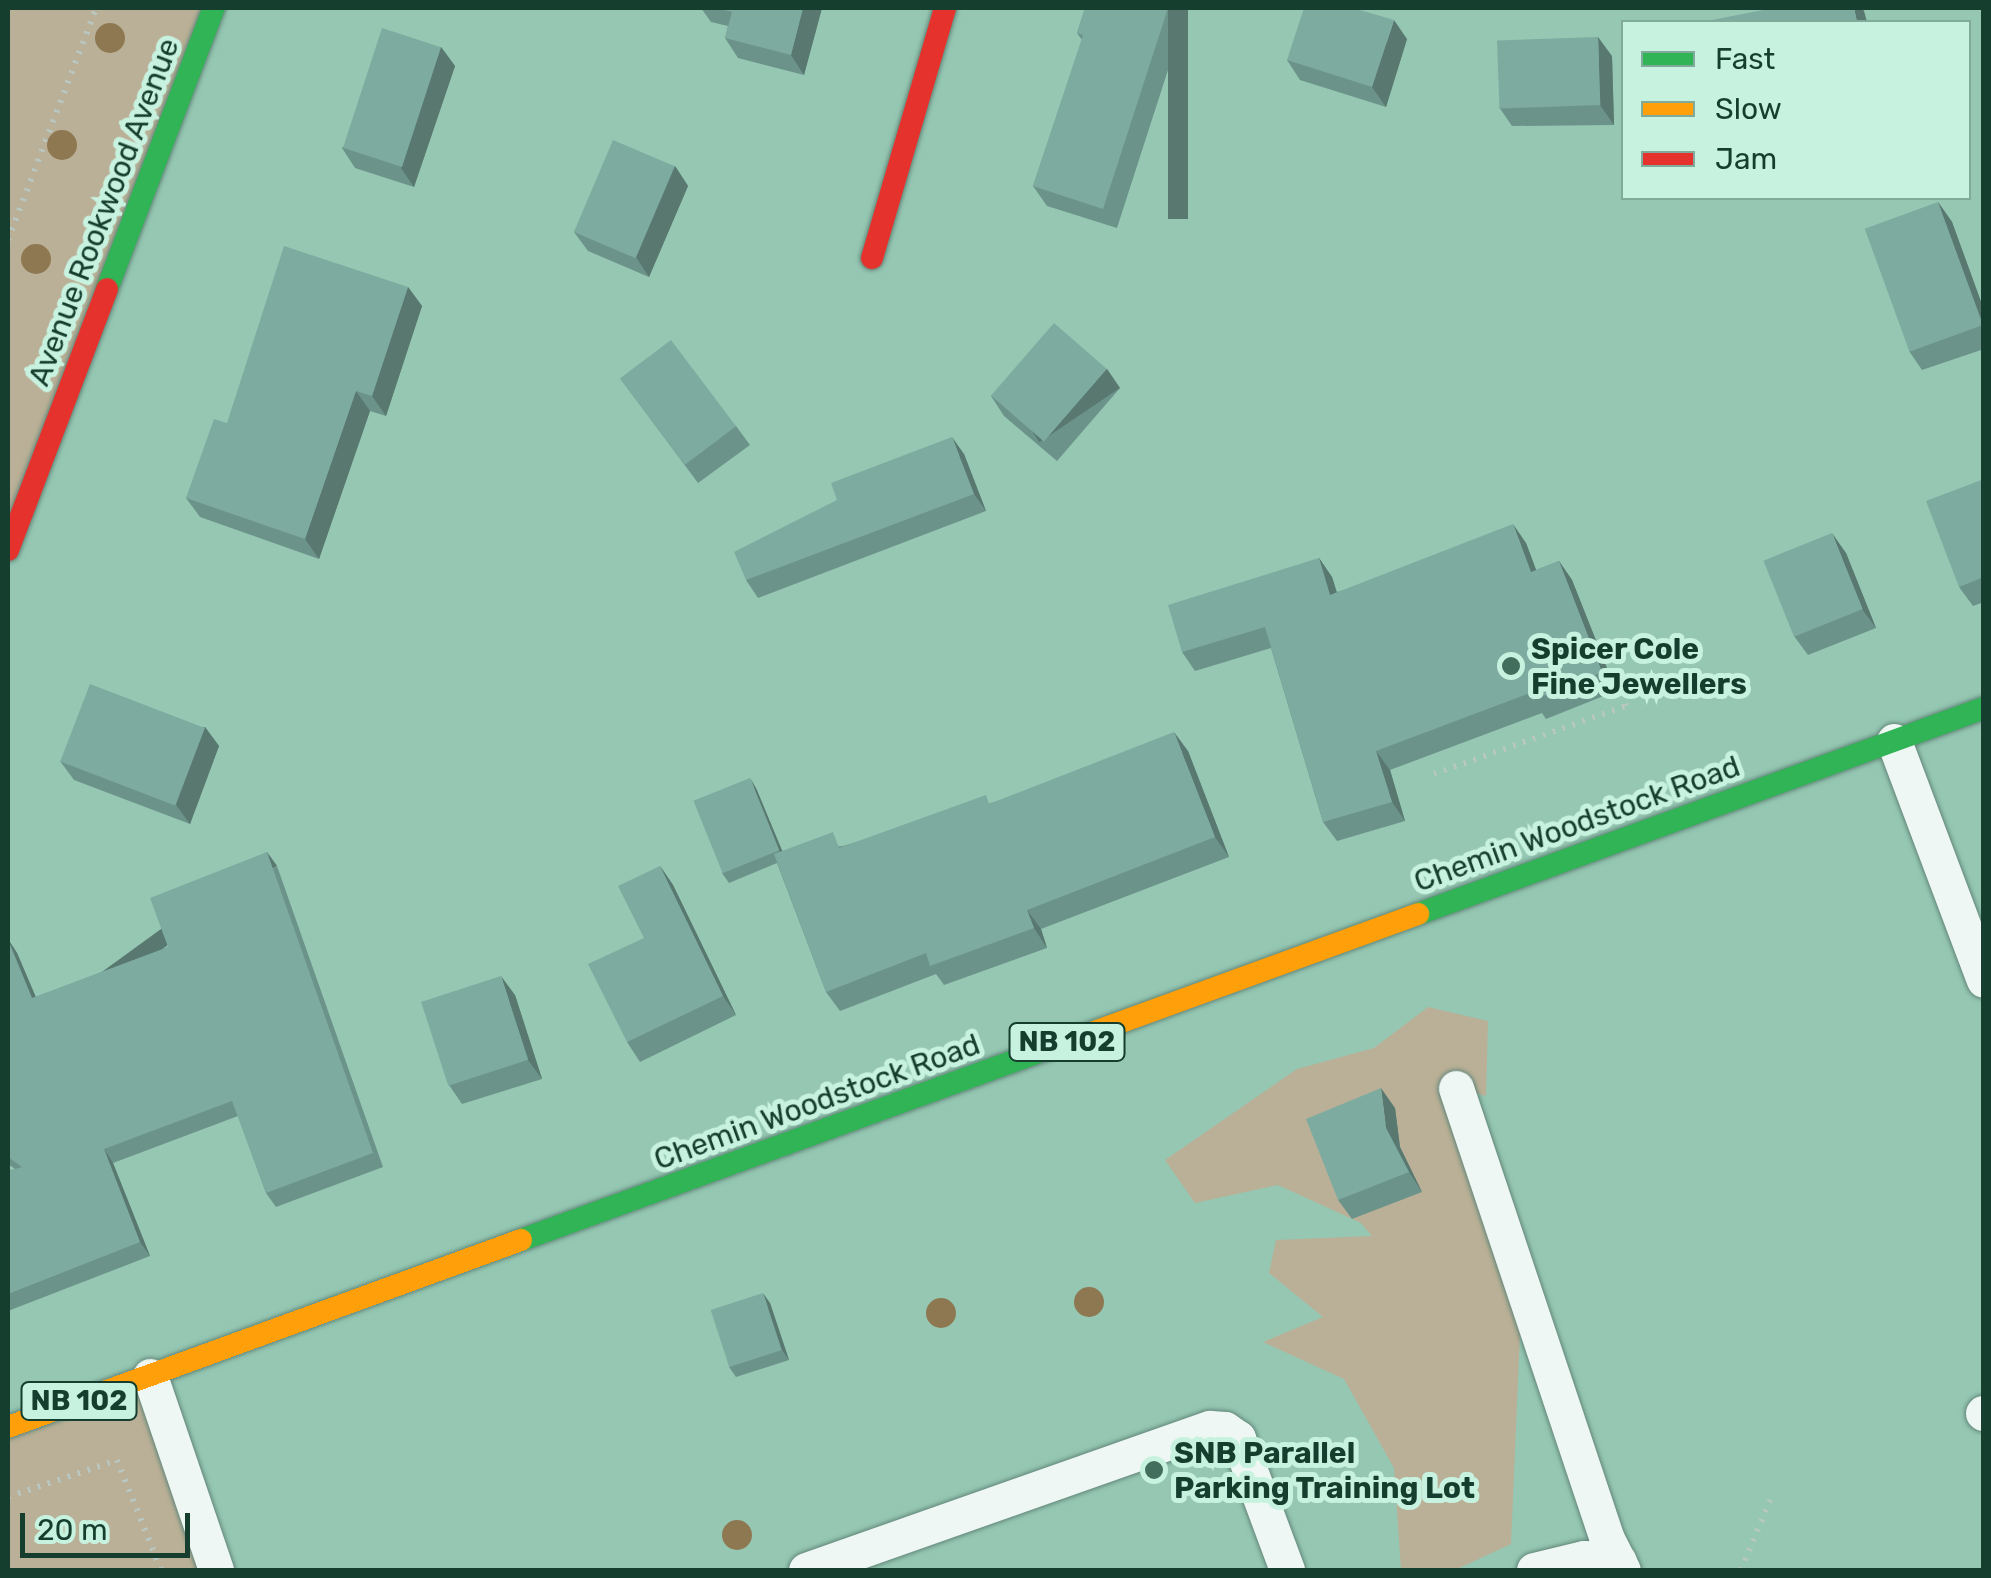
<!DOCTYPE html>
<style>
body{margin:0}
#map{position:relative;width:1991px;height:1578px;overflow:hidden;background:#95c7b3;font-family:Rubik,sans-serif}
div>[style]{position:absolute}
.green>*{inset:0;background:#bab097}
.path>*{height:6px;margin-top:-3px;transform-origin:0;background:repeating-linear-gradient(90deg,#b8c7c1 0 2.5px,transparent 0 10.5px)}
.roads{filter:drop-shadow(0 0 2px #628679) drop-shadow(0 0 2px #628679)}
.lane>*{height:35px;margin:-17.5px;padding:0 17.5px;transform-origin:17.5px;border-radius:17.5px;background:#eff7f4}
.fast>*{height:22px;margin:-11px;padding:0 11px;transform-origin:11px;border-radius:11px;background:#30b455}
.slow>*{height:22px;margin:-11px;padding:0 11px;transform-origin:11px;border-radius:11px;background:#ff9f0a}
.jam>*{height:22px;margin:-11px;padding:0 11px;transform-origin:11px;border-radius:11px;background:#e5322d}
.trees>*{width:30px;height:30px;margin:-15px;border-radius:50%;background:#8e7851}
.wall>*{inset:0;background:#6c938a}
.shaded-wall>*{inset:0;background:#587870;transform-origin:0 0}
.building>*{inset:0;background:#7eaba0;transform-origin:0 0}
.dots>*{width:28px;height:28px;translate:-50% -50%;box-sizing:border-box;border:5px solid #c7f2df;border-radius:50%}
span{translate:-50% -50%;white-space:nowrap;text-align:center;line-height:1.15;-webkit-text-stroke:10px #c7f2df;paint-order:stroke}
.shield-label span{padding:2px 8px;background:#c7f2df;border:2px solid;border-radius:8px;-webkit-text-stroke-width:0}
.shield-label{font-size:28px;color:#163e2f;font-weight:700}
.street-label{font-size:30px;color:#163e2f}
.poi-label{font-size:30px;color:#163e2f;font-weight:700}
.left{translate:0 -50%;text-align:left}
.frame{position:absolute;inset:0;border:10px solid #163e2f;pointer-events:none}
.legend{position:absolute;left:1621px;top:20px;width:350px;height:180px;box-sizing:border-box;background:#c7f2df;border:2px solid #80aa99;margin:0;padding:12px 18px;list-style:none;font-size:30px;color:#163e2f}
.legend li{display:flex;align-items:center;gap:20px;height:50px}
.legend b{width:50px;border:2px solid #80aa99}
.scale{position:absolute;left:20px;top:1513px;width:170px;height:45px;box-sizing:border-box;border:5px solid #163e2f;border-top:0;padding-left:12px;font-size:30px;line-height:35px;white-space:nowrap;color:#163e2f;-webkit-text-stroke:8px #c7f2df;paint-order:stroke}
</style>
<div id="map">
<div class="green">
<div style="clip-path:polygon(8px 8px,214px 8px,8px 550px)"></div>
<div style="clip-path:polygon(1428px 1007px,1488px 1021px,1486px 1096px,1457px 1088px,1522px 1287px,1511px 1544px,1455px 1570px,1401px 1569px,1394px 1468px,1344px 1379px,1263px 1342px,1323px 1317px,1269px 1273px,1276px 1240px,1372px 1236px,1361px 1223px,1278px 1185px,1195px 1203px,1165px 1160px,1297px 1069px,1374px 1048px)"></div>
<div style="clip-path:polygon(150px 1376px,216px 1570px,8px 1570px,8px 1427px)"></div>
</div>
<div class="path">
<div style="left:8px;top:240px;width:248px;rotate:-69.2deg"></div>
<div style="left:1434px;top:774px;width:204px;rotate:-19.5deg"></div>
<div style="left:1626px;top:706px;width:17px;rotate:-107deg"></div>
<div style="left:8px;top:1497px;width:115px;rotate:-18.7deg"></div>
<div style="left:117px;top:1460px;width:118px;rotate:68.2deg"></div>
<div style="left:1741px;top:1570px;width:80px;rotate:-67.3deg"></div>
</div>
<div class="roads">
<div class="lane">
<div style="left:1894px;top:741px;width:255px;rotate:69.4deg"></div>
<div style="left:1456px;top:1088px;width:473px;rotate:71.5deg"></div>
<div style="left:1606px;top:1537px;width:37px;rotate:63deg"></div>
<div style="left:150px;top:1376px;width:205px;rotate:71.2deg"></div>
<div style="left:1983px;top:1413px;width:1px"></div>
<div style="left:806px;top:1570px;width:428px;rotate:-19.4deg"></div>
<div style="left:1210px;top:1428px;width:15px;rotate:4deg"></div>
<div style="left:1225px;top:1429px;width:16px;rotate:35deg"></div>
<div style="left:1238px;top:1438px;width:141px;rotate:69.6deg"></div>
<div style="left:1534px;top:1570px;width:51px;rotate:-13.5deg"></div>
<div style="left:1584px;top:1558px;width:35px;rotate:5deg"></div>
</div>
<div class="fast">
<div style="left:107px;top:289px;width:301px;rotate:-69.2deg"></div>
<div style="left:1418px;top:914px;width:602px;rotate:-20deg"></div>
<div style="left:521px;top:1240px;width:610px;rotate:-19.95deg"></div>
</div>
<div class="slow">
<div style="left:1094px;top:1032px;width:345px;rotate:-20deg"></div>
<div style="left:8px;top:1427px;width:546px;rotate:-20.03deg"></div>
</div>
<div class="jam">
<div style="left:872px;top:258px;width:260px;rotate:-73.7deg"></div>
<div style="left:8px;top:550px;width:279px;rotate:-69.2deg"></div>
</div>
</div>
<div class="trees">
<div style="left:110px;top:38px"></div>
<div style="left:62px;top:145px"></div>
<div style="left:36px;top:259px"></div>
<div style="left:1089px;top:1302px"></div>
<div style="left:941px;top:1313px"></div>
<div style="left:737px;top:1535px"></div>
</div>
<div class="wall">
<div style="clip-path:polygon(701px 8px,822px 8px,804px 75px,738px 58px,725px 38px,728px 26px,711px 22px)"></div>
<div style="clip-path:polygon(1085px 8px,1188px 8px,1117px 228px,1047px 206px,1033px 186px,1082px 40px,1077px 33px)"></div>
<div style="clip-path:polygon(1407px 39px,1386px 107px,1300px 80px,1287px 60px)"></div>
<div style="clip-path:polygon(441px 47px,455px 66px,414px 187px,355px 168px,342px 148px)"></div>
<div style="clip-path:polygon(1612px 56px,1614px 125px,1512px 126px,1499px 107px)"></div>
<div style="clip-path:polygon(675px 166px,688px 186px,649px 277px,588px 251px,574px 232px)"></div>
<div style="clip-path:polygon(1938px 202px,1952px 222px,1984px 310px,1984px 349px,1922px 370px,1909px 351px)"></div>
<div style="clip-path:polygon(408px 287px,422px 306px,386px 416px,370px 411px,319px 559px,200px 517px,186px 498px,227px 423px)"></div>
<div style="clip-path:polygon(1107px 369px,1120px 388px,1057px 461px,1004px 416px,991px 396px)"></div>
<div style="clip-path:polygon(620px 378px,736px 426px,750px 445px,698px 483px)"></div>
<div style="clip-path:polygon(964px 454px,986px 511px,758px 598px,746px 580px,837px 500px)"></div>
<div style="clip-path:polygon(1984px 479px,1984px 602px,1973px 606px,1959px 587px)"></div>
<div style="clip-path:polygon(1526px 543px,1536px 570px,1559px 561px,1572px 580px,1616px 691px,1546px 719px,1542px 713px,1390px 770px,1405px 821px,1337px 841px,1323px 822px,1271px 648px,1195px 671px,1182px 652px,1319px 558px,1332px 577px,1337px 592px)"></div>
<div style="clip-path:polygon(1846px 553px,1876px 628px,1808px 655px,1794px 636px)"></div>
<div style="clip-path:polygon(205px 727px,219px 746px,190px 824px,74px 780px,60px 761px)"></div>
<div style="clip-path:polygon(1188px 751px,1229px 857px,1041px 929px,1047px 948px,944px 985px,936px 974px,840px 1011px,826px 992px,777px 863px,729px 883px,722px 873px,756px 788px,782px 851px,843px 846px,991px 803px)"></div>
<div style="clip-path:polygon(277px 866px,383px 1167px,276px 1207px,266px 1193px,238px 1116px,113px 1163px,150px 1256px,8px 1311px,8px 1171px,15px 1169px,8px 1164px,8px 939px,17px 953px,36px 997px,168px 947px)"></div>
<div style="clip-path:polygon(660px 866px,673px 885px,736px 1015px,640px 1062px,627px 1042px)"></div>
<div style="clip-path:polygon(515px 995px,542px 1079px,462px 1104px,449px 1085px)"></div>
<div style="clip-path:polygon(1395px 1108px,1400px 1147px,1422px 1192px,1352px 1219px,1338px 1200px)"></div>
<div style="clip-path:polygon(770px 1303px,789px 1360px,736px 1377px,729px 1367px)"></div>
</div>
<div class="shaded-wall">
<div style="clip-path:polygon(803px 8px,822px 8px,804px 75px,791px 55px)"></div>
<div style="left:1168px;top:8px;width:20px;height:211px"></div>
<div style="clip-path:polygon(1854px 8px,1862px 8px,1864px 11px,1867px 22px,1857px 22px)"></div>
<div style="clip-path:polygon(1394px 20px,1407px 39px,1386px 107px,1372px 87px)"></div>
<div style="clip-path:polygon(1598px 37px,1612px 56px,1614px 125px,1600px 105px)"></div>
<div style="clip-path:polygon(441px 47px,455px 66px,414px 187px,401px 168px)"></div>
<div style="clip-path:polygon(675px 166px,688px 186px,649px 277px,636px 257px)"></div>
<div style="clip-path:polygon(1938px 202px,1952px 222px,1984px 310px,1984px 327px)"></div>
<div style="clip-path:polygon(408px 287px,422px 306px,386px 416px,372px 396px)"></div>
<div style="left:1107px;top:369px;width:23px;height:97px;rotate:56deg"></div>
<div style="clip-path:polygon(356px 391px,370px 411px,319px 559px,305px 539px)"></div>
<div style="clip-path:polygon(952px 437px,964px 454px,986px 511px,974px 494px)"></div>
<div style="clip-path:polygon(1513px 524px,1526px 543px,1544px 591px,1531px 572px)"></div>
<div style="clip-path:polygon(1832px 533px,1846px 553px,1876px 628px,1862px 609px)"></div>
<div style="clip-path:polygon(1319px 558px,1332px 577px,1343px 614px,1330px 595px)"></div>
<div style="clip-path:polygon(1559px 561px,1572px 580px,1616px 691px,1602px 672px)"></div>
<div style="clip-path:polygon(205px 727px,219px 746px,190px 824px,176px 805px)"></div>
<div style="clip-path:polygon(1174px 732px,1188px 751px,1229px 857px,1215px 837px)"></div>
<div style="clip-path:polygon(1376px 751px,1390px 770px,1405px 821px,1392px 802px)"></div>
<div style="clip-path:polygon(750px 778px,756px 788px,786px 860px,779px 850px)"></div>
<div style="left:267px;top:852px;width:17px;height:319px;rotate:54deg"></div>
<div style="clip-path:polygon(660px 866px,673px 885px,736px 1015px,723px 996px)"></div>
<div style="clip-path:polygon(1027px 910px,1041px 929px,1047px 948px,1034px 928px)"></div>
<div style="clip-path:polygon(8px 939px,17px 953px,42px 1012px,32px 998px)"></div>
<div style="clip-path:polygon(501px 976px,515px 995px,542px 1079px,528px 1060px)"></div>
<div style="clip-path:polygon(1381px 1088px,1395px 1108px,1400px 1147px,1422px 1192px,1409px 1172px,1386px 1128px)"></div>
<div style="clip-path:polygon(104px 1149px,113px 1163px,150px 1256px,140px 1242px)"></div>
<div style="clip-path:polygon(763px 1293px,770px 1303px,789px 1360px,782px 1350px)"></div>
</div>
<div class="building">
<div style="clip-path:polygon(716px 8px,803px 8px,791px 55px,725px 38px,732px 12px)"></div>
<div style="clip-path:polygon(1085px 8px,1168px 8px,1103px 209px,1033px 186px,1083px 35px,1077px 33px)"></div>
<div style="clip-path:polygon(1304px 8px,1353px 8px,1394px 20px,1372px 87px,1287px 60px)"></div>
<div style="clip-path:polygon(1773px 8px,1854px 8px,1857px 22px,1702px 22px)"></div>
<div style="left:382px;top:28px;width:62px;height:126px;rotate:18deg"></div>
<div style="left:1598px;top:37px;width:68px;height:101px;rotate:88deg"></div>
<div style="left:613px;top:140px;width:67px;height:100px;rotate:23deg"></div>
<div style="left:1938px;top:202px;width:131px;height:78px;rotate:70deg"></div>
<div style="clip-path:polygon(284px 246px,408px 287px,372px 396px,356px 391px,305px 539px,186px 498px,214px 419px,227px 423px)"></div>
<div style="left:1054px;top:323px;width:70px;height:96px;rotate:41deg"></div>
<div style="left:671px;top:340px;width:108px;height:64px;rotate:53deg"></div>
<div style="clip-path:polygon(952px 437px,974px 494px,746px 580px,734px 552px,837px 500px,831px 483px)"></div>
<div style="clip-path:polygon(1984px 479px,1984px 577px,1959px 587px,1926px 501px)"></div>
<div style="clip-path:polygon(1513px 524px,1531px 572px,1559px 561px,1602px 672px,1533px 700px,1530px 693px,1376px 751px,1392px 802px,1323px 822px,1265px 627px,1182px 652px,1168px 605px,1319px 558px,1330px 595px)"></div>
<div style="left:1832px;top:533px;width:82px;height:74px;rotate:68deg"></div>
<div style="left:90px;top:684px;width:123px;height:83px;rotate:21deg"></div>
<div style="clip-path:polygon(1174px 732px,1215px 837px,1027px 910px,1034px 928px,930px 966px,926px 953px,826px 992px,774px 854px,833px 832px,839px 848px,986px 795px,989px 804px)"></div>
<div style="left:750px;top:778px;width:78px;height:61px;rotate:68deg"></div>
<div style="clip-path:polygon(267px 852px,373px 1153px,266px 1193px,232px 1101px,104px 1149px,140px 1242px,8px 1294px,8px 1171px,22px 1167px,8px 1157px,8px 940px,32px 998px,168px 947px,150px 898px)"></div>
<div style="clip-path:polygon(660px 866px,723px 996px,627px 1042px,588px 964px,644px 938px,618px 886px)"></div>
<div style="left:501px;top:976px;width:88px;height:84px;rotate:72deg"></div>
<div style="clip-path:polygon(1381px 1088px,1386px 1128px,1409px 1172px,1338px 1200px,1306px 1119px)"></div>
<div style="left:763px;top:1293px;width:60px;height:55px;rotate:72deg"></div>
</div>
<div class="dots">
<div style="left:1511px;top:666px;background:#426e5d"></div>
<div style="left:1154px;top:1470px;background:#426e5d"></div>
</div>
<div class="shield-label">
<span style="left:1067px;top:1042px">NB 102</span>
<span style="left:79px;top:1401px">NB 102</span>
</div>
<div class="street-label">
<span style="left:104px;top:212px;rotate:-69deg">Avenue Rookwood Avenue</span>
<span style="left:1577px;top:824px;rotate:-20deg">Chemin Woodstock Road</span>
<span style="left:817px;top:1102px;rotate:-20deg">Chemin Woodstock Road</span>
</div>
<div class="poi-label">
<span class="left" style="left:1531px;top:666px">Spicer Cole<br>Fine Jewellers</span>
<span class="left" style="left:1174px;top:1470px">SNB Parallel<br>Parking Training Lot</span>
</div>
<div class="frame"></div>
<ul class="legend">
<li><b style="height:12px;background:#30b455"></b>Fast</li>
<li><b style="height:12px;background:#ff9f0a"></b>Slow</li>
<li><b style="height:12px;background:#e5322d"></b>Jam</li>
</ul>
<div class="scale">20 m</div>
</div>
